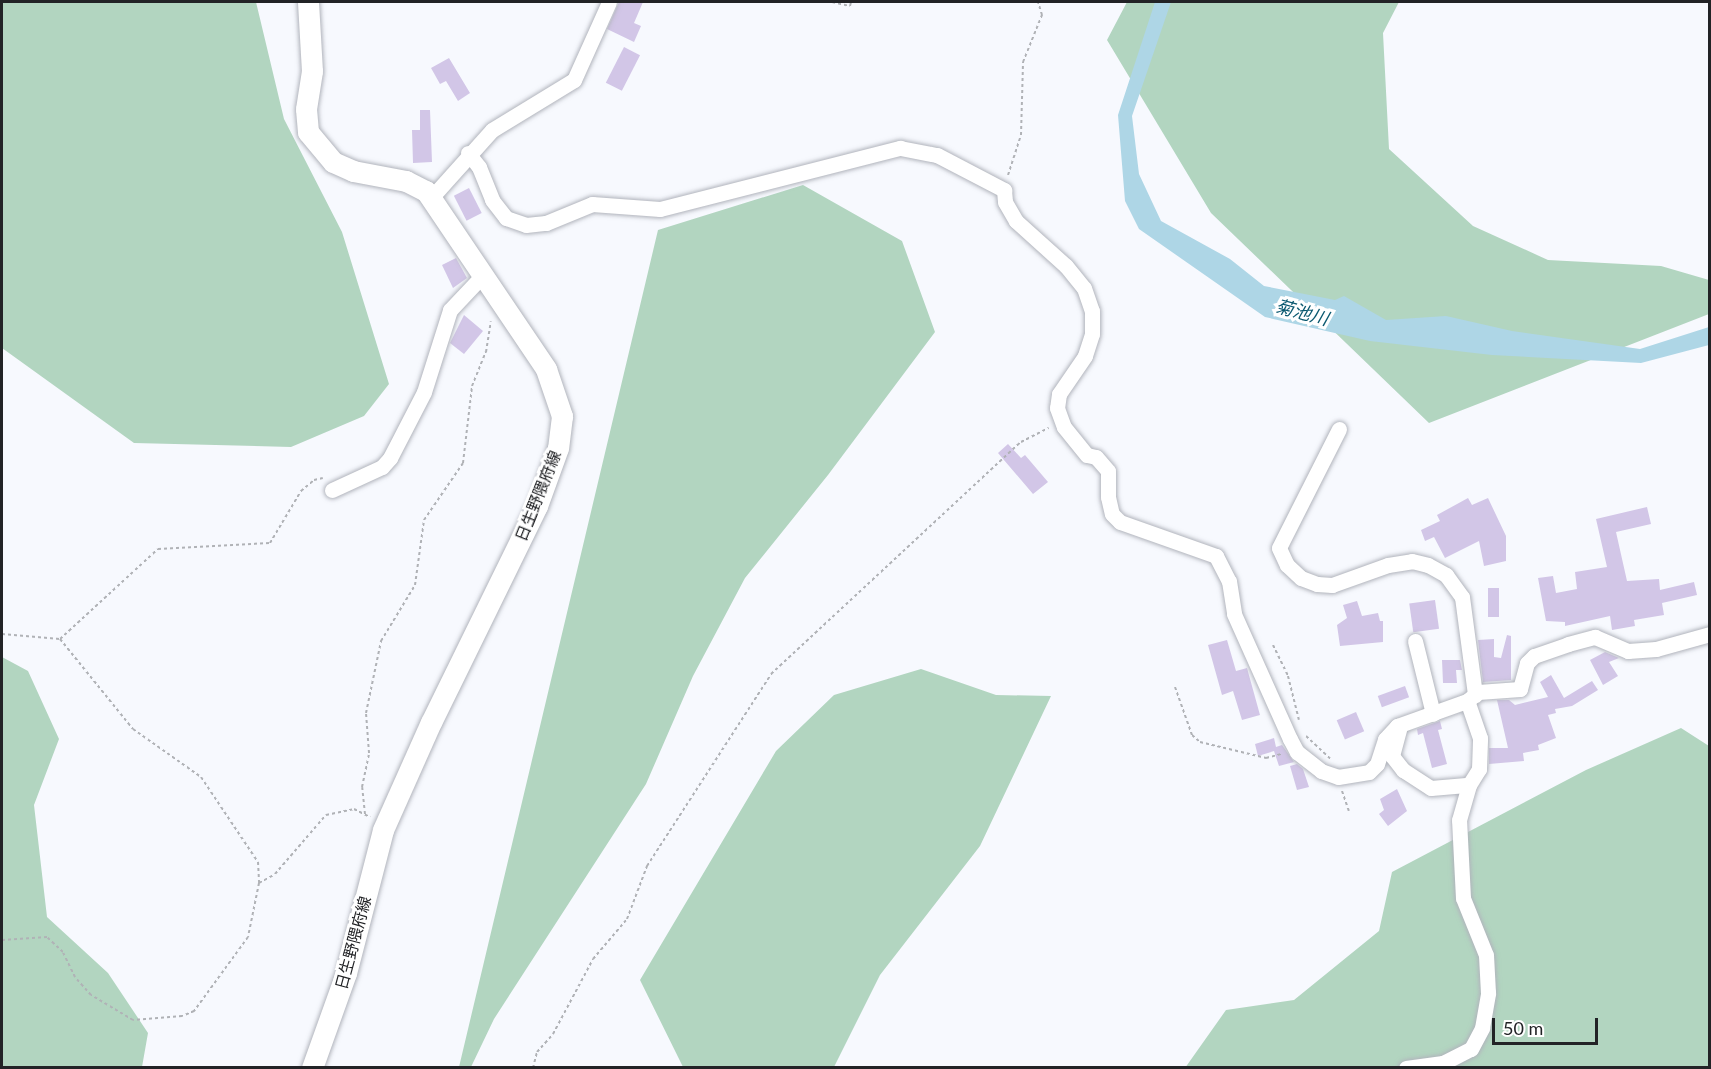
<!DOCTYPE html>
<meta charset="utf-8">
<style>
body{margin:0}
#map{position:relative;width:1711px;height:1069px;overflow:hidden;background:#f7f9fe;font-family:Lato,"Noto Sans JP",sans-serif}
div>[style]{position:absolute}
.forest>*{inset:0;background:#b2d5c0}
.water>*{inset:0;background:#aed6e6}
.building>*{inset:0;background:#d2c6e7;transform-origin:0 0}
.path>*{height:2px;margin-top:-1px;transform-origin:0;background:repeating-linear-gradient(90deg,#b0b2b6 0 3px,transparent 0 6px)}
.roads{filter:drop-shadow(0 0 2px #b1b4bc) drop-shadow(0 0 2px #b1b4bc)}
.minor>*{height:15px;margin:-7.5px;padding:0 7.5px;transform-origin:7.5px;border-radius:7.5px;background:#fff}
.secondary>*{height:21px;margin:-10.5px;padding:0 10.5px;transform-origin:10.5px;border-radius:10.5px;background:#fff}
span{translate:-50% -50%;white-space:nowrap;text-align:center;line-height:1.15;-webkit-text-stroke:6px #fff;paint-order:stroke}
.street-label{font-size:16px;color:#222326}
.water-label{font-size:18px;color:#0b5970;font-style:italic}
.frame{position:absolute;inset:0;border:3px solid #222326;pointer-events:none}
.scale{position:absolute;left:1492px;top:1018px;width:106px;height:27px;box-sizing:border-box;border:3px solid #222326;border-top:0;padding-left:8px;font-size:18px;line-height:21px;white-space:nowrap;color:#222326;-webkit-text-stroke:4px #fff;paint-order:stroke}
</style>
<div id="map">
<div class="forest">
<div style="clip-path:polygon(2px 2px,256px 2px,284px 119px,342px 232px,389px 384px,364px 416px,291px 447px,134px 443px,2px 348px)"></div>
<div style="clip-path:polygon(1127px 2px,1399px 2px,1383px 33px,1389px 149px,1473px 226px,1548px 260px,1661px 266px,1709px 280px,1709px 314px,1429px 423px,1211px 213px,1107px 40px)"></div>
<div style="clip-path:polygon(803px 185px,902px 241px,935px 332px,828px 475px,745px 578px,693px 676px,646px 784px,494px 1019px,471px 1067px,459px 1067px,658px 230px)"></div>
<div style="clip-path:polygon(2px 657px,28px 671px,59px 739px,34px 805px,47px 917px,108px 973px,148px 1033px,142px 1067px,2px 1067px)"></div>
<div style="clip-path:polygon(921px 669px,996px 695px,1051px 696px,980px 846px,880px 975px,834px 1067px,683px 1067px,640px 980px,776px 751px,834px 695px)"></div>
<div style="clip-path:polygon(1681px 728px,1709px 746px,1709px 1067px,1185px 1068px,1226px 1010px,1294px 1000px,1379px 931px,1392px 872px,1586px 770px)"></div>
</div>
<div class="water">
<div style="clip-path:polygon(1155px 2px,1171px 2px,1132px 116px,1139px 174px,1161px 221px,1230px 259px,1264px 286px,1335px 300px,1344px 296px,1386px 320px,1446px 316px,1512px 331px,1640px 349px,1709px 327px,1709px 345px,1641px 363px,1492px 355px,1370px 341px,1265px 317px,1139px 229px,1125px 201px,1118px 115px)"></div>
</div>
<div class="building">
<div style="clip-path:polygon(619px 2px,643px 2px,634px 23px,641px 26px,634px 42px,607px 29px)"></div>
<div style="left:624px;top:47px;width:18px;height:40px;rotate:27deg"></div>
<div style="clip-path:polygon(449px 58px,470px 93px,458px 101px,446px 81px,440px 84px,431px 68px)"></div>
<div style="clip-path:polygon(420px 110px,430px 110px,432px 162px,413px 163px,412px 130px,420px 130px)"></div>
<div style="left:469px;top:188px;width:28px;height:17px;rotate:63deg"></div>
<div style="clip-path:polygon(456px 258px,467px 278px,453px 288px,442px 265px)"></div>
<div style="clip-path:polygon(464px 315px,483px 331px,464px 354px,450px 343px)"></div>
<div style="clip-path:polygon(1008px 444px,1021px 458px,1025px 455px,1048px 482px,1033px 494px,998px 453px)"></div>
<div style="clip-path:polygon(1468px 498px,1472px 505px,1488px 498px,1506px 536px,1506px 561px,1484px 566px,1479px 541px,1445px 558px,1434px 537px,1425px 541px,1421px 530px,1440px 521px,1437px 515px)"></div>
<div style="clip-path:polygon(1647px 507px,1651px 524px,1616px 532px,1627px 581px,1659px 579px,1660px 590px,1694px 582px,1697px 595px,1662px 603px,1664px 615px,1634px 620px,1635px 626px,1612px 630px,1610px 616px,1565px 626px,1565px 622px,1546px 621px,1538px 578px,1553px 576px,1556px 593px,1577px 589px,1575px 572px,1607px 567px,1596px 519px)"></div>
<div style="left:1488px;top:588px;width:11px;height:29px"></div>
<div style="left:1435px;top:600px;width:29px;height:26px;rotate:82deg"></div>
<div style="clip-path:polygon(1357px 601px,1362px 616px,1378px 613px,1380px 621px,1383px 621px,1383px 642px,1340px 646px,1337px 625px,1347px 618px,1343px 605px)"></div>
<div style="clip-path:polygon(1507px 635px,1511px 636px,1511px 680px,1483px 682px,1478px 640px,1494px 639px,1494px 657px,1501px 658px)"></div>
<div style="clip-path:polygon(1227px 640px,1236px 671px,1247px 668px,1260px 715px,1242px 720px,1233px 691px,1222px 695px,1208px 645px)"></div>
<div style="clip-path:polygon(1605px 652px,1619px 658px,1609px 662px,1618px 676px,1603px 685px,1590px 660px)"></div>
<div style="clip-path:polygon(1442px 660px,1460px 660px,1462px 670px,1456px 670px,1457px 683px,1443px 683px)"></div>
<div style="clip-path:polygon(1551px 675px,1564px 698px,1592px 681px,1598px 690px,1572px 706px,1555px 709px,1556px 713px,1548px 715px,1556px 738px,1538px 745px,1539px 750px,1523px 753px,1524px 761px,1489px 764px,1489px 748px,1508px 748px,1497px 700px,1509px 700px,1515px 705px,1548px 697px,1540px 682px)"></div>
<div style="left:1405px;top:686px;width:12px;height:29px;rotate:70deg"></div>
<div style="left:1356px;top:712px;width:21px;height:21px;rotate:67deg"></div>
<div style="clip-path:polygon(1440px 721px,1442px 729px,1438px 730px,1447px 764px,1432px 768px,1423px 733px,1418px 735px,1417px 729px)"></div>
<div style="clip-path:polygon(1274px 738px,1276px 747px,1282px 745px,1294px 762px,1279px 766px,1274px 751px,1258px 756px,1255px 744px)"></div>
<div style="clip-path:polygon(1297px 764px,1303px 769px,1309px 787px,1297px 790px,1290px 766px)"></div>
<div style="clip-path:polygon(1397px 789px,1407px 811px,1388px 826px,1379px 814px,1384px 810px,1380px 799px)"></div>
</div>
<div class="path">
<div style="left:832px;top:2px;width:18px;rotate:13deg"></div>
<div style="left:850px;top:6px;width:4px;rotate:-76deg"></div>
<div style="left:1008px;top:175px;width:42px;rotate:-72deg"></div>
<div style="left:1021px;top:135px;width:73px;rotate:-88.4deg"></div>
<div style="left:1023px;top:62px;width:51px;rotate:-68deg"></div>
<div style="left:1042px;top:15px;width:14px;rotate:-107deg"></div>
<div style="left:2px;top:634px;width:58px;rotate:4.9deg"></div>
<div style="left:60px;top:639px;width:116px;rotate:51deg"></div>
<div style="left:133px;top:729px;width:83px;rotate:35.2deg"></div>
<div style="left:201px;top:777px;width:102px;rotate:56.2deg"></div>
<div style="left:258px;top:862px;width:21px;rotate:87deg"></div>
<div style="left:259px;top:883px;width:55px;rotate:101.5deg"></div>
<div style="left:248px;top:937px;width:92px;rotate:126.1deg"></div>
<div style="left:194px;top:1011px;width:13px;rotate:157deg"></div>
<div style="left:182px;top:1016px;width:49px;rotate:175.3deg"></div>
<div style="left:133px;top:1020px;width:49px;rotate:-149.2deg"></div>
<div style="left:91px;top:995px;width:24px;rotate:-132deg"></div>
<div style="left:75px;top:977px;width:28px;rotate:-116deg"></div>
<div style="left:63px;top:952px;width:22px;rotate:-137deg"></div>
<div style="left:47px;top:937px;width:45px;rotate:176.2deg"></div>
<div style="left:60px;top:639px;width:133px;rotate:-42.6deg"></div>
<div style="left:158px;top:549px;width:112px;rotate:-3.1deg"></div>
<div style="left:270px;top:543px;width:61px;rotate:-59.2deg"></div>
<div style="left:301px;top:491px;width:17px;rotate:-40deg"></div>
<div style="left:314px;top:480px;width:9px;rotate:-13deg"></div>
<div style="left:1273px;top:645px;width:34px;rotate:64deg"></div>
<div style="left:1288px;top:676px;width:45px;rotate:76deg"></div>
<div style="left:1175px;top:687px;width:51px;rotate:70.5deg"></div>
<div style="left:1192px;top:735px;width:11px;rotate:41deg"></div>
<div style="left:1200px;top:742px;width:68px;rotate:13.6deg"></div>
<div style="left:1266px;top:758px;width:16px;rotate:-15deg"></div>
<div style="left:1306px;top:736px;width:35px;rotate:43deg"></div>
<div style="left:1342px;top:791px;width:21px;rotate:71deg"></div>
<div style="left:365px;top:814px;width:27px;rotate:-96deg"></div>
<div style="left:362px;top:787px;width:35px;rotate:-78deg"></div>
<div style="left:369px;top:753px;width:40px;rotate:-94.3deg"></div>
<div style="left:366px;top:713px;width:74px;rotate:-78.2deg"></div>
<div style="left:381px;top:641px;width:66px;rotate:-58.7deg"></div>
<div style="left:415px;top:585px;width:66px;rotate:-82.1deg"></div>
<div style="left:424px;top:520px;width:69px;rotate:-55.6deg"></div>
<div style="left:463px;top:463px;width:78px;rotate:-83.3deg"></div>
<div style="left:472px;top:386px;width:37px;rotate:-68deg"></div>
<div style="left:486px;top:352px;width:31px;rotate:-81deg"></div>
<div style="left:259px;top:883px;width:18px;rotate:-29deg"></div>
<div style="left:275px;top:874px;width:78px;rotate:-49.2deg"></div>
<div style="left:326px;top:815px;width:29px;rotate:-12deg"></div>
<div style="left:354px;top:809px;width:18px;rotate:27deg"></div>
<div style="left:533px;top:1068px;width:16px;rotate:-76deg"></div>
<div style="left:537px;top:1052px;width:24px;rotate:-48deg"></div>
<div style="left:553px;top:1034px;width:85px;rotate:-61.9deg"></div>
<div style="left:593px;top:959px;width:52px;rotate:-49.6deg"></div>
<div style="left:627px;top:919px;width:57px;rotate:-69.3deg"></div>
<div style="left:647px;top:866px;width:229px;rotate:-57.1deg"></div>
<div style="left:771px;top:674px;width:341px;rotate:-42.9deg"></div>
<div style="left:1021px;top:442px;width:31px;rotate:-27deg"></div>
</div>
<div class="roads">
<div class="minor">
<div style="left:468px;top:153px;width:18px;rotate:52deg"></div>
<div style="left:479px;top:167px;width:35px;rotate:68deg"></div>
<div style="left:492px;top:200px;width:23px;rotate:52deg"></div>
<div style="left:506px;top:218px;width:21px;rotate:19deg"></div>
<div style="left:526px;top:225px;width:20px;rotate:-6deg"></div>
<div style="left:546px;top:223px;width:50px;rotate:-22.4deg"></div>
<div style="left:592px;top:204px;width:68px;rotate:4.2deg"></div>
<div style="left:660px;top:209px;width:248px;rotate:-14.3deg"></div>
<div style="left:900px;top:148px;width:38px;rotate:11deg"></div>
<div style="left:937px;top:155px;width:76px;rotate:27.6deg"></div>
<div style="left:1004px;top:190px;width:12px;rotate:85deg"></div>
<div style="left:1005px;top:202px;width:22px;rotate:60deg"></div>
<div style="left:1016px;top:221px;width:67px;rotate:42deg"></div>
<div style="left:1066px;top:266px;width:28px;rotate:51deg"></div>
<div style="left:1084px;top:288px;width:24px;rotate:71deg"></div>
<div style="left:1092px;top:311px;width:23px;rotate:90deg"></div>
<div style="left:1092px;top:334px;width:23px;rotate:108deg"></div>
<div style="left:1085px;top:356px;width:46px;rotate:124.4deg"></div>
<div style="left:1059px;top:394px;width:14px;rotate:98deg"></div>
<div style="left:1057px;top:408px;width:20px;rotate:70deg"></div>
<div style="left:1064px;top:427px;width:36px;rotate:51deg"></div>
<div style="left:1087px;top:455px;width:9px;rotate:13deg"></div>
<div style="left:1096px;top:457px;width:18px;rotate:49deg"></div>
<div style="left:1108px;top:471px;width:26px;rotate:90deg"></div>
<div style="left:1108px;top:497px;width:17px;rotate:77deg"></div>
<div style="left:1112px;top:514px;width:11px;rotate:45deg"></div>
<div style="left:1120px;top:522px;width:102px;rotate:19.5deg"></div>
<div style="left:1216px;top:556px;width:28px;rotate:63deg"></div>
<div style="left:1229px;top:581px;width:33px;rotate:81deg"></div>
<div style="left:1234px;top:614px;width:137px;rotate:65.9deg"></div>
<div style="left:1290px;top:739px;width:15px;rotate:62deg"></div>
<div style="left:1297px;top:752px;width:31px;rotate:38deg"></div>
<div style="left:1321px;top:771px;width:18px;rotate:19deg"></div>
<div style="left:1338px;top:777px;width:31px;rotate:-9deg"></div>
<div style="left:1369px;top:772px;width:11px;rotate:-45deg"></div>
<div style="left:1377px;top:764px;width:26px;rotate:-72deg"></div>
<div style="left:1385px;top:739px;width:18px;rotate:-47deg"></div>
<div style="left:1397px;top:726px;width:74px;rotate:-19.7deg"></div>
<div style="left:1467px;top:701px;width:14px;rotate:-39deg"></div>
<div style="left:1478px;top:692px;width:42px;rotate:-4.1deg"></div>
<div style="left:1520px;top:689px;width:27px;rotate:-75deg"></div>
<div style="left:1527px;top:663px;width:10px;rotate:-45deg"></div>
<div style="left:1534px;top:656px;width:36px;rotate:-19deg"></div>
<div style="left:1568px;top:644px;width:28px;rotate:-15deg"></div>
<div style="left:1595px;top:637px;width:36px;rotate:23deg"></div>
<div style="left:1628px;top:651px;width:28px;rotate:-4deg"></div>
<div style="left:1656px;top:649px;width:56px;rotate:-15.5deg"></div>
<div style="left:431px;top:198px;width:91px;rotate:-48.1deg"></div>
<div style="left:492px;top:130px;width:96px;rotate:-31.4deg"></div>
<div style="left:574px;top:80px;width:85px;rotate:-65.8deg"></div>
<div style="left:1339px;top:429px;width:133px;rotate:116.8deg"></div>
<div style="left:1279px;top:548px;width:19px;rotate:65deg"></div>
<div style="left:1287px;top:565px;width:19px;rotate:43deg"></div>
<div style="left:1301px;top:578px;width:17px;rotate:21deg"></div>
<div style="left:1317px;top:584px;width:15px;rotate:4deg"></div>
<div style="left:1332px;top:585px;width:59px;rotate:-19.7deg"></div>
<div style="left:1388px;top:565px;width:24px;rotate:-9deg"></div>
<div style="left:1412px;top:561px;width:16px;rotate:14deg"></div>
<div style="left:1428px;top:565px;width:21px;rotate:29deg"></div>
<div style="left:1446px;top:575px;width:27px;rotate:54deg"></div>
<div style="left:1462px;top:597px;width:99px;rotate:82.4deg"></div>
<div style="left:332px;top:490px;width:55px;rotate:-24.7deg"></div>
<div style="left:382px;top:467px;width:12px;rotate:-48deg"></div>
<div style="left:390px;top:458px;width:74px;rotate:-62.7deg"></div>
<div style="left:424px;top:392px;width:86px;rotate:-72.4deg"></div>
<div style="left:450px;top:310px;width:48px;rotate:-46.7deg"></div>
<div style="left:1415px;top:641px;width:75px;rotate:76.1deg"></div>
<div style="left:1400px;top:726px;width:31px;rotate:105deg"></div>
<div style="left:1392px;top:756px;width:18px;rotate:52deg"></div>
<div style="left:1403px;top:770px;width:33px;rotate:33deg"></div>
<div style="left:1431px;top:788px;width:38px;rotate:-5deg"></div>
<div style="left:1406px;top:1068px;width:37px;rotate:-8deg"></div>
<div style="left:1443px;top:1063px;width:31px;rotate:-27deg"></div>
<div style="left:1471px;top:1049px;width:24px;rotate:-62deg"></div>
<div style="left:1482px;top:1028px;width:36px;rotate:-80deg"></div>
<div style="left:1488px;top:993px;width:38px;rotate:-93deg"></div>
<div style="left:1486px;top:955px;width:61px;rotate:-112deg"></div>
<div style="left:1463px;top:898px;width:78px;rotate:-92.9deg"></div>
<div style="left:1459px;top:820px;width:36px;rotate:-74deg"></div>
<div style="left:1469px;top:785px;width:19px;rotate:-58deg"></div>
<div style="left:1479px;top:769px;width:31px;rotate:-88deg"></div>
<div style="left:1480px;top:738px;width:39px;rotate:-109deg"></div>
</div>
<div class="secondary">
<div style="left:308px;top:2px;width:69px;rotate:86.7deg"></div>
<div style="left:312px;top:71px;width:38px;rotate:99deg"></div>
<div style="left:306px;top:109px;width:23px;rotate:85deg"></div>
<div style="left:308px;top:132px;width:39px;rotate:50deg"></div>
<div style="left:333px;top:162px;width:22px;rotate:24deg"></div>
<div style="left:353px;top:171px;width:54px;rotate:10.7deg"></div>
<div style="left:406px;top:181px;width:22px;rotate:27deg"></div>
<div style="left:426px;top:191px;width:215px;rotate:56deg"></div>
<div style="left:546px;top:369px;width:50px;rotate:71.2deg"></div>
<div style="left:562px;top:416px;width:32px;rotate:97deg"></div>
<div style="left:558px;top:448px;width:62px;rotate:109.9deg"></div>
<div style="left:537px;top:506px;width:241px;rotate:116.1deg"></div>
<div style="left:431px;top:722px;width:118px;rotate:114deg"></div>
<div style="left:383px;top:830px;width:148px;rotate:104.5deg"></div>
<div style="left:346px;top:973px;width:101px;rotate:109.7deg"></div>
</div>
</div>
<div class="street-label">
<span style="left:538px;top:496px;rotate:-68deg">日生野隈府線</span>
<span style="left:353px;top:943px;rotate:-75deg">日生野隈府線</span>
</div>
<div class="water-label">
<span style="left:1302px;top:312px;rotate:15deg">菊池川</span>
</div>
<div class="frame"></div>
<div class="scale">50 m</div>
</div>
